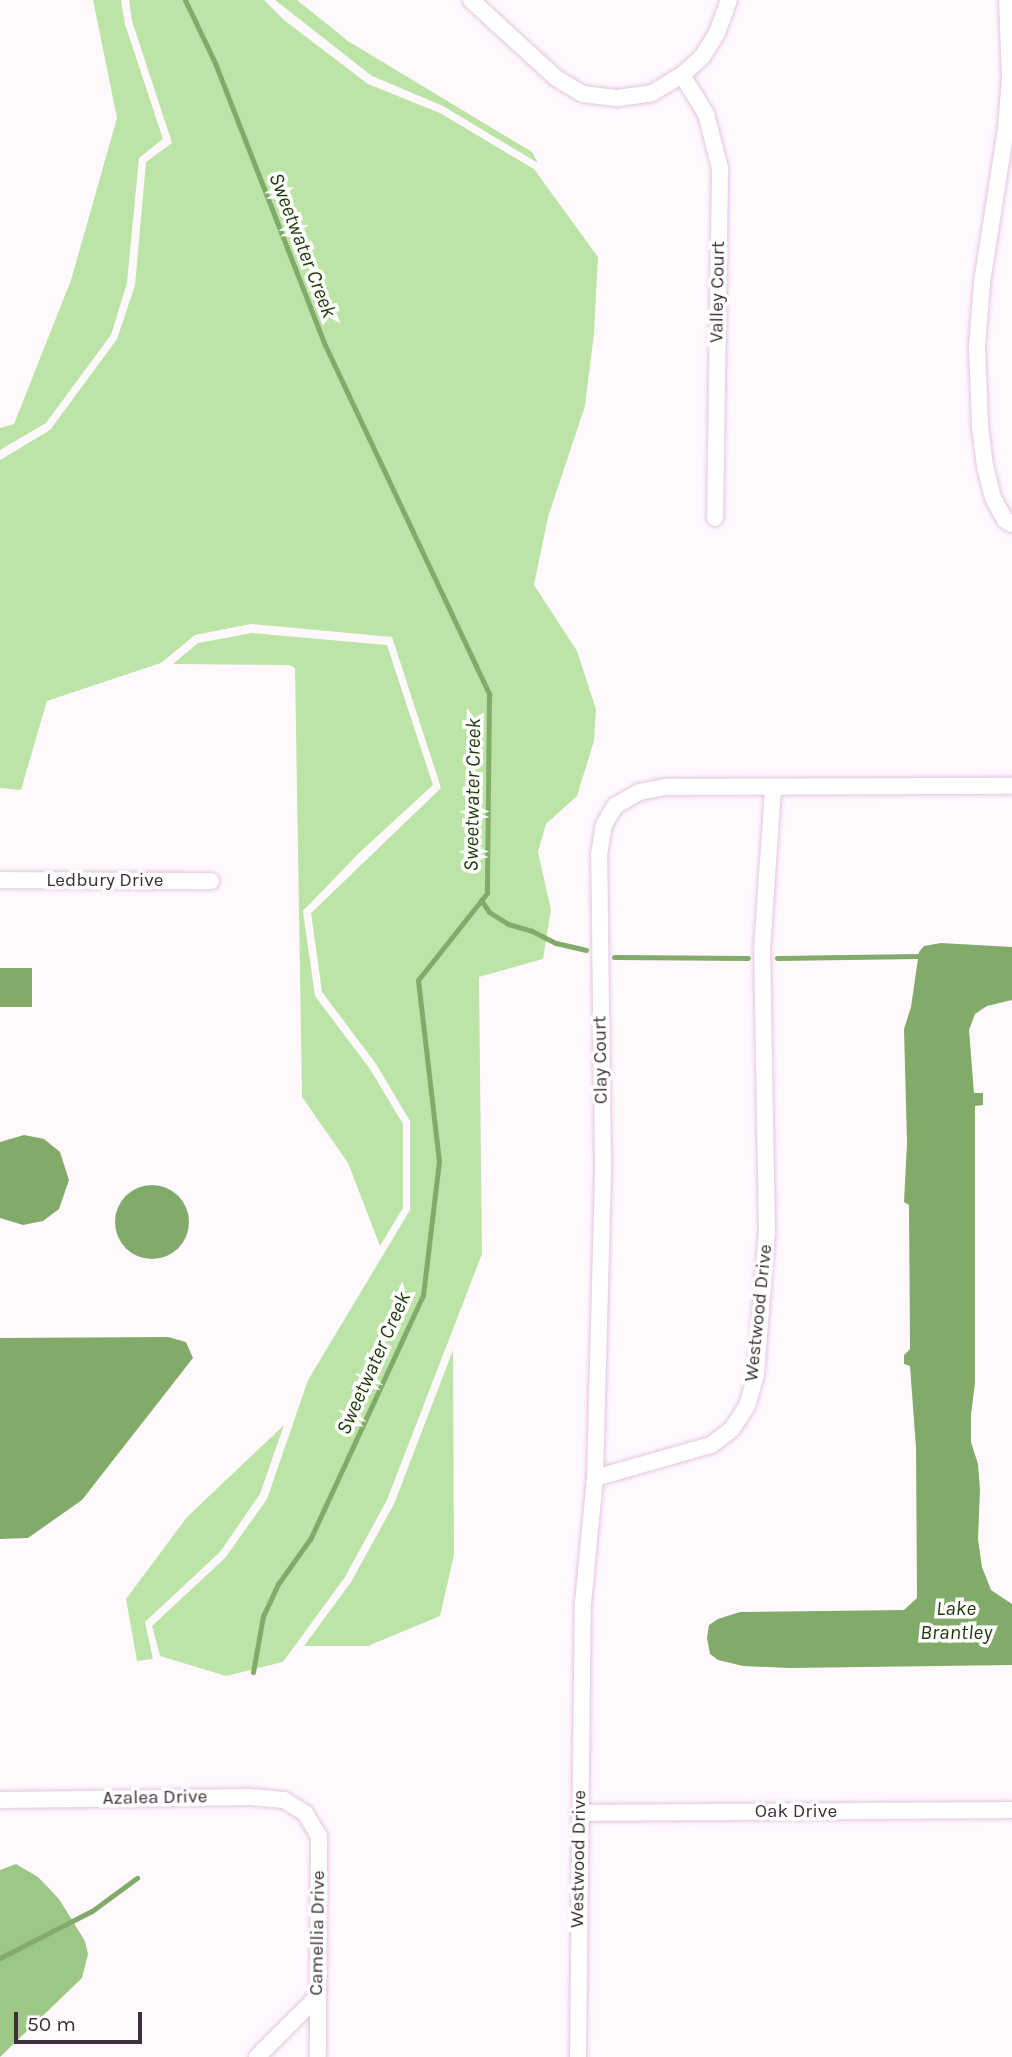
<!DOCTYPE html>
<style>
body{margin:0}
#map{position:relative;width:1012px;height:2057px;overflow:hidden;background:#fff9fe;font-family:Karla,sans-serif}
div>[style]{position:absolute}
.green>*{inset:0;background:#bde4a7}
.forest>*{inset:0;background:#9dc784}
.water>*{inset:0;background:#82ab69;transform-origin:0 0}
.round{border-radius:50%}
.stream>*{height:5px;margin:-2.5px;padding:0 2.5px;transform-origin:2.5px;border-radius:2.5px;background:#82ab69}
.roads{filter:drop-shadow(0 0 2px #e3c6dd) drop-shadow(0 0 2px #e3c6dd)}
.street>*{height:16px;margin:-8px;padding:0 8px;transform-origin:8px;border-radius:8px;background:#fff}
span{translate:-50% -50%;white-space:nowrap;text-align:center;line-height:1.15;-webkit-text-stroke:7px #fff;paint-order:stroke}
.street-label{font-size:19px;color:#3b3039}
.water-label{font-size:21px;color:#1f3a0a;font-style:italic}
.scale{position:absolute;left:14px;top:2012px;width:128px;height:32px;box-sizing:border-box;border:4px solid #3b3039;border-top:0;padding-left:9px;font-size:21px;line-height:24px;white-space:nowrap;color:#3b3039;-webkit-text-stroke:5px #fff;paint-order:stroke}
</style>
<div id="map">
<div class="green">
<div style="clip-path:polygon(93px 0,121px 0,125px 24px,163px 139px,139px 158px,127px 283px,111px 335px,46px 423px,0 450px,0 428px,14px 424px,71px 280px,117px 118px)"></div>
<div style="clip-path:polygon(129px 0,264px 0,284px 20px,368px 84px,440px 113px,534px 169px,598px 257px,594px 334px,585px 406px,548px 517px,534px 585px,577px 651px,596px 709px,594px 741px,577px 796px,546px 824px,538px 852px,551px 910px,543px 959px,479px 977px,482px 1254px,387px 1500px,345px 1577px,283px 1662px,226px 1676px,160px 1656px,152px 1626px,225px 1558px,267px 1499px,308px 1380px,410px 1210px,410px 1121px,376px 1064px,322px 992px,311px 913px,441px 788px,392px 637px,251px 624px,195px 635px,161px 663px,47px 701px,21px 790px,0 788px,0 460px,50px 430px,117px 339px,135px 285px,146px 162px,172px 143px,132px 21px)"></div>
<div style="clip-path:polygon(275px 0,297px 0,348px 41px,532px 152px,538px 163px,443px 106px,372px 76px)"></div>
<div style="clip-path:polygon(252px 633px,387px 645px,433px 785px,359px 853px,303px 911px,315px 996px,370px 1069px,403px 1124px,403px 1208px,380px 1246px,348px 1163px,302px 1097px,295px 668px,289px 665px,173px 664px,198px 643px)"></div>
<div style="clip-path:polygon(453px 1350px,454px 1555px,440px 1616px,368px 1646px,304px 1646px,351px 1582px,394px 1504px)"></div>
<div style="clip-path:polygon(284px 1425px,260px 1494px,220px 1552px,145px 1622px,153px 1659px,137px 1661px,126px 1599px,187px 1517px)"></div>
</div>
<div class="forest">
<div style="clip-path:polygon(16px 1864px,38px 1877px,59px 1899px,85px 1941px,88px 1954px,82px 1978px,0 2057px,0 1870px)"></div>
</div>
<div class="water">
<div style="clip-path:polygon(941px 943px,1012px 947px,1012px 1000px,987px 1006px,975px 1014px,969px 1030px,974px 1093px,983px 1093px,983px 1105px,975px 1106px,975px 1383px,971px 1415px,971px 1442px,978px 1464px,980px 1490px,978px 1539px,982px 1567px,991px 1590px,1012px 1604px,1012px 1665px,790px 1668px,743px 1666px,718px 1660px,710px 1654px,707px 1638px,709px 1625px,718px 1619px,740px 1612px,904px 1610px,917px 1598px,916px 1448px,910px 1366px,904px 1364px,904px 1355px,910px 1349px,909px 1205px,904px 1202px,907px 1143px,904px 1029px,911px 1007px,919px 952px,924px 946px)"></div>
<div style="left:0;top:968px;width:32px;height:39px"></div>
<div style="clip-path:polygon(24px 1135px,44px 1139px,60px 1152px,69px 1180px,59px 1209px,43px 1221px,23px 1225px,0 1218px,0 1142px)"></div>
<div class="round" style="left:115px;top:1185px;width:74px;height:74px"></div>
<div style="clip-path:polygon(168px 1337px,186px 1342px,193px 1358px,82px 1500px,28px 1538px,0 1539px,0 1338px)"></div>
</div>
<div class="stream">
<div style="left:185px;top:0;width:70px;rotate:64.5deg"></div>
<div style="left:215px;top:63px;width:303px;rotate:68.7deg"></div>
<div style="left:325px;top:345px;width:386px;rotate:64.8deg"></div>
<div style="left:489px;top:694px;width:199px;rotate:90.6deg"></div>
<div style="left:487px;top:893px;width:111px;rotate:128.4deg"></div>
<div style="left:418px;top:980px;width:182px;rotate:83.4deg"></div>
<div style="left:439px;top:1161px;width:135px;rotate:96.8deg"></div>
<div style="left:423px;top:1295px;width:269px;rotate:114.8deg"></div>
<div style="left:310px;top:1539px;width:55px;rotate:125.4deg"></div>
<div style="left:278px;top:1584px;width:35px;rotate:115deg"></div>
<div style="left:263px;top:1616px;width:57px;rotate:100.1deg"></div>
<div style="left:481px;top:900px;width:14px;rotate:56deg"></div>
<div style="left:489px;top:912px;width:22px;rotate:32deg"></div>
<div style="left:508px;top:924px;width:25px;rotate:16deg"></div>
<div style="left:532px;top:931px;width:27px;rotate:27deg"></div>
<div style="left:556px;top:943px;width:31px;rotate:13deg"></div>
<div style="left:614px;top:957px;width:134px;rotate:0.4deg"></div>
<div style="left:777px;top:958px;width:142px;rotate:-0.8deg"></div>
<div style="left:0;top:1958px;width:103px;rotate:-27.1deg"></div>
<div style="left:92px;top:1911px;width:56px;rotate:-36.3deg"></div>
</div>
<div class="roads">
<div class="street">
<div style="left:471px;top:0;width:115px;rotate:42.5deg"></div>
<div style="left:556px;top:78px;width:31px;rotate:31deg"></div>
<div style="left:583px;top:94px;width:35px;rotate:7deg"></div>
<div style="left:618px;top:98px;width:34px;rotate:-8deg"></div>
<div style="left:652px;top:93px;width:35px;rotate:-31deg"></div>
<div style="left:682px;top:75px;width:27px;rotate:-42deg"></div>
<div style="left:702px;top:57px;width:28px;rotate:-58deg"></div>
<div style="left:717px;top:33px;width:35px;rotate:-70deg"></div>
<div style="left:1007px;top:0;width:78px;rotate:87.8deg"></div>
<div style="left:1010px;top:78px;width:51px;rotate:94.5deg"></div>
<div style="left:1006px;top:129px;width:156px;rotate:98.9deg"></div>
<div style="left:982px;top:283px;width:64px;rotate:94.5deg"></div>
<div style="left:977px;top:347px;width:79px;rotate:87.8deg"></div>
<div style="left:980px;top:426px;width:40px;rotate:82.9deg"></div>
<div style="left:985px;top:466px;width:33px;rotate:76deg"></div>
<div style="left:993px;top:498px;width:25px;rotate:61deg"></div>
<div style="left:1005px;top:520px;width:8px;rotate:30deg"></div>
<div style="left:682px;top:75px;width:46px;rotate:58.4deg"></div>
<div style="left:706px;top:114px;width:56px;rotate:75.5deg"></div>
<div style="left:720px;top:168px;width:350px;rotate:90.8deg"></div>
<div style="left:0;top:880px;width:211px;rotate:0.3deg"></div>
<div style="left:595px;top:1478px;width:121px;rotate:-15.9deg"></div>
<div style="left:711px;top:1445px;width:26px;rotate:-37deg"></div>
<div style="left:732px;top:1429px;width:27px;rotate:-57deg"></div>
<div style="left:747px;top:1406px;width:33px;rotate:-74deg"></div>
<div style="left:756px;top:1374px;width:143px;rotate:-85.6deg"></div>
<div style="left:767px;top:1231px;width:281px;rotate:-91deg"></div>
<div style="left:762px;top:950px;width:162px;rotate:-86.1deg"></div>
<div style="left:0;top:1800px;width:250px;rotate:-0.7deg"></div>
<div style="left:250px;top:1797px;width:34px;rotate:5deg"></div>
<div style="left:284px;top:1800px;width:25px;rotate:32deg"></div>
<div style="left:305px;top:1813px;width:27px;rotate:59deg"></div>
<div style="left:319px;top:1836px;width:221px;rotate:90.3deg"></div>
<div style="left:579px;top:1813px;width:433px;rotate:-0.4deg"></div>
<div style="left:257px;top:2057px;width:85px;rotate:-45deg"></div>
<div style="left:578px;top:2057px;width:454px;rotate:-89.4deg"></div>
<div style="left:583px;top:1603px;width:126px;rotate:-84.5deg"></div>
<div style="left:595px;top:1478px;width:310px;rotate:-88.5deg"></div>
<div style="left:603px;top:1168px;width:313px;rotate:-90.7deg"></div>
<div style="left:599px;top:855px;width:30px;rotate:-81deg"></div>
<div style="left:604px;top:825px;width:22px;rotate:-60deg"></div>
<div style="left:615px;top:806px;width:28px;rotate:-30deg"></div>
<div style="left:639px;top:792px;width:26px;rotate:-11deg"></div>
<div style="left:665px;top:787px;width:347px;rotate:-0.2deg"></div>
</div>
</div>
<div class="street-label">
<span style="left:718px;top:292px;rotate:-89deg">Valley Court</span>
<span style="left:105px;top:881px">Ledbury Drive</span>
<span style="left:601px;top:1060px;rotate:-91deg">Clay Court</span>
<span style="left:759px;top:1313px;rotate:-84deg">Westwood Drive</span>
<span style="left:155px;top:1798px;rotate:-1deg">Azalea Drive</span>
<span style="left:796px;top:1812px">Oak Drive</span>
<span style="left:579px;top:1859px;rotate:-89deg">Westwood Drive</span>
<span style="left:318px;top:1933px;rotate:-89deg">Camellia Drive</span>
</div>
<div class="water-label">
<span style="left:303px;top:245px;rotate:69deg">Sweetwater Creek</span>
<span style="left:472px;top:795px;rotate:-89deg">Sweetwater Creek</span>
<span style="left:373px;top:1363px;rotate:-66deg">Sweetwater Creek</span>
<span style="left:956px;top:1620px">Lake<br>Brantley</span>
</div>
<div class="scale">50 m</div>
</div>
